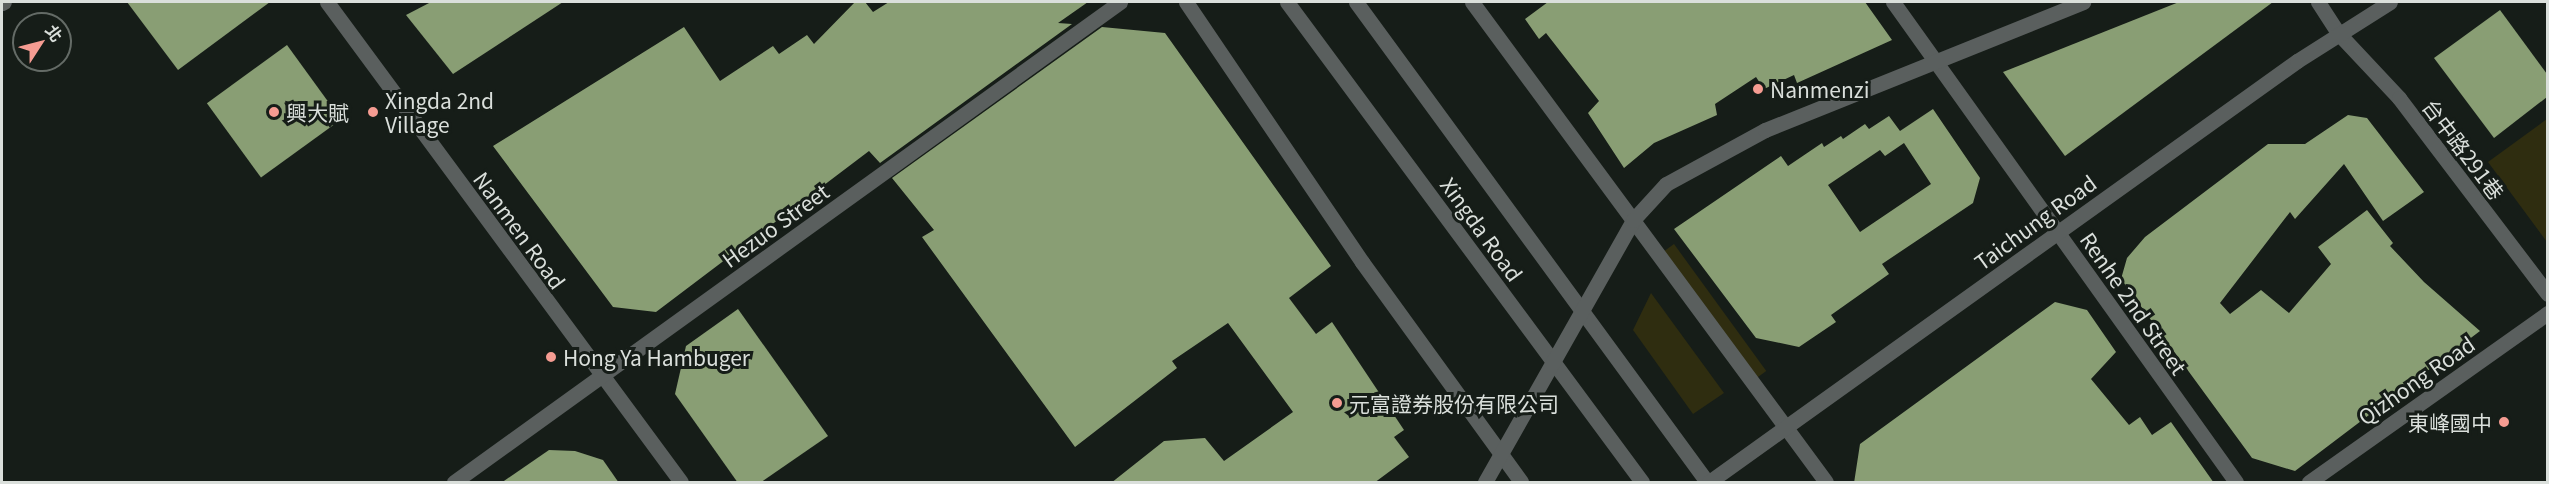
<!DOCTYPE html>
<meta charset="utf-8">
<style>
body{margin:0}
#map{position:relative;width:2549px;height:484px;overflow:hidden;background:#161d18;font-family:Georgia,"Noto Sans TC",serif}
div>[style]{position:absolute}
.green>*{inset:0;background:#2f2d10;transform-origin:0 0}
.building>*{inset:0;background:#899e74;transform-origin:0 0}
.minor>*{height:15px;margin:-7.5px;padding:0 7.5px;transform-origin:7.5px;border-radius:7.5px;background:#5a5f5e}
.tertiary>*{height:15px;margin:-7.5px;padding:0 7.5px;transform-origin:7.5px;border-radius:7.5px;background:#5a5f5e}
.dots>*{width:16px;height:16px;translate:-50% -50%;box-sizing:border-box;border:3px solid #161d18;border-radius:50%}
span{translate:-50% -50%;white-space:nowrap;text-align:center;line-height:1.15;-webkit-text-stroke:6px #161d18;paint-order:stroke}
.poi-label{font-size:21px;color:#dadfdb}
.left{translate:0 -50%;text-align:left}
.right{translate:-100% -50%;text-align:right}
.street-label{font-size:21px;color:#dadfdb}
.frame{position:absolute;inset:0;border:3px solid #dadfdb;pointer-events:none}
.north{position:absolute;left:12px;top:12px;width:60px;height:60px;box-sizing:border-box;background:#161d18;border:2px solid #646b66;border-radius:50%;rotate:54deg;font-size:16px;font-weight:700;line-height:24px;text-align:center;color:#dadfdb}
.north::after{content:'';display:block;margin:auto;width:21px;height:27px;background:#f59c92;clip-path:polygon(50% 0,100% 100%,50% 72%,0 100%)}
</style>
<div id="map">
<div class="green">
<div style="clip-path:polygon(2547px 119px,2547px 242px,2488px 162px)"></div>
<div style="left:1674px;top:244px;width:157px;height:21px;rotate:54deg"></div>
<div style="clip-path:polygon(1651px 293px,1724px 393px,1693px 414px,1633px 330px)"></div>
</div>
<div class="building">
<div style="clip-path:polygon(127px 2px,270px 2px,178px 70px)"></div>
<div style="clip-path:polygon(431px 2px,563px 2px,453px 74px,406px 15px)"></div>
<div style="clip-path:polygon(855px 2px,865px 2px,873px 12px,889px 2px,1088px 2px,1058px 23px,1072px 24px,880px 163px,869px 151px,656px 312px,613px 307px,493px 146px,684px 27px,720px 81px,773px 46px,779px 54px,807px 35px,814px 44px)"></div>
<div style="clip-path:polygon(1548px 2px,1865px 2px,1892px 40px,1797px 83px,1794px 75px,1764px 89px,1756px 77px,1715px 104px,1717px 115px,1654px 143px,1624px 168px,1588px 113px,1599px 101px,1546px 33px,1539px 39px,1525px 19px)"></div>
<div style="clip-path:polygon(2179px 2px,2273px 2px,2065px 156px,2003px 72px)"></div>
<div style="clip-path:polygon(2500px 10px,2547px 74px,2547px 97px,2494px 138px,2434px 58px)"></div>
<div style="clip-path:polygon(1102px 27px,1165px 33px,1331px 266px,1289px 298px,1316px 334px,1332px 322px,1404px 430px,1394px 437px,1409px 457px,1374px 483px,1111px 483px,1164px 441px,1205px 438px,1224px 461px,1293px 412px,1228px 323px,1172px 361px,1177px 368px,1075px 447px,922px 237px,934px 230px,892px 178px)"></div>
<div style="left:287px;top:45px;width:92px;height:99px;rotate:54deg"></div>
<div style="clip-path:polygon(evenodd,1933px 109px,1980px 178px,1973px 203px,1882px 264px,1889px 274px,1831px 315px,1836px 322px,1799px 347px,1756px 338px,1674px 229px,1781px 156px,1788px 166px,1822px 143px,1824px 147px,1841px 136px,1843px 139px,1865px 124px,1869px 129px,1889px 116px,1900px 131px,1933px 109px,1904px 143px,1931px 184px,1860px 232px,1828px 185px,1880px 150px,1885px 156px,1904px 143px)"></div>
<div style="clip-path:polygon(2348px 115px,2367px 118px,2424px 192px,2383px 221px,2344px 164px,2295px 219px,2290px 212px,2220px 303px,2230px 314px,2261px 290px,2289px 313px,2331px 264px,2318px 247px,2367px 210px,2393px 243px,2390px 246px,2424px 282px,2480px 331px,2295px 471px,2252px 458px,2121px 279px,2127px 258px,2145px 237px,2268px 144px,2305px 144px)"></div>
<div style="clip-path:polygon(2055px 302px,2087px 310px,2116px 352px,2091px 379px,2129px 425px,2140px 417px,2152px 435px,2171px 422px,2214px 483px,1854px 483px,1860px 444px)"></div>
<div style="clip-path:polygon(738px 309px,828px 436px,760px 483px,738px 483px,675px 394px,686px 346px)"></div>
<div style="clip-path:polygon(549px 450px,575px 451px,603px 460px,619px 483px,501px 483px)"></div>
</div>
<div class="minor">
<div style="left:327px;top:2px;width:596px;rotate:53.59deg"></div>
<div style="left:1893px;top:2px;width:590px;rotate:54.45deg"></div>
<div style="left:2318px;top:2px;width:38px;rotate:57deg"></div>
<div style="left:2339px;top:34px;width:88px;rotate:46.8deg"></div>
<div style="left:2399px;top:98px;width:246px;rotate:52.8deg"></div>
<div style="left:2px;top:3px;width:2px;rotate:-27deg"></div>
<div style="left:454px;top:482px;width:821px;rotate:-35.78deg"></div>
<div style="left:2309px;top:482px;width:293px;rotate:-35.3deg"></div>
</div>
<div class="tertiary">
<div style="left:1186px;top:2px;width:314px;rotate:55.9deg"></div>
<div style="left:1362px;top:262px;width:271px;rotate:54.1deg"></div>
<div style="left:1287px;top:2px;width:597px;rotate:53.51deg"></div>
<div style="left:1356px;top:2px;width:595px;rotate:53.82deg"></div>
<div style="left:1472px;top:2px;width:596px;rotate:53.59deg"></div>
<div style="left:1485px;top:482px;width:301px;rotate:-60.5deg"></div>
<div style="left:1633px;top:220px;width:49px;rotate:-47.5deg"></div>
<div style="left:1666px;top:184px;width:113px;rotate:-28.6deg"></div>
<div style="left:1765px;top:130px;width:343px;rotate:-21.9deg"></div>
<div style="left:1709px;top:482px;width:723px;rotate:-35.6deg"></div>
<div style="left:2297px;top:61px;width:110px;rotate:-32.4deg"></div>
</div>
<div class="dots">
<div style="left:1758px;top:89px;background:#f59c92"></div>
<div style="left:274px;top:112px;background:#f59c92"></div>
<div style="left:373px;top:112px;background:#f59c92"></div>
<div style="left:551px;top:357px;background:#f59c92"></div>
<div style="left:1337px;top:403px;background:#f59c92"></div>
<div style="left:2504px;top:422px;background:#f59c92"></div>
</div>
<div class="poi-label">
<span class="left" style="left:1770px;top:89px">Nanmenzi</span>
<span class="left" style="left:385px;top:112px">Xingda 2nd<br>Village</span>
<span class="left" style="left:286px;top:112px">興大賦</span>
<span class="left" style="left:563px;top:357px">Hong Ya Hambuger</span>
<span class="left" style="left:1349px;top:403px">元富證券股份有限公司</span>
<span class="right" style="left:2492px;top:422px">東峰國中</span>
</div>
<div class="street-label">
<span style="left:2464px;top:149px;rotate:53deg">台中路291巷</span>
<span style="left:2035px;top:222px;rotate:-36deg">Taichung Road</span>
<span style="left:775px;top:225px;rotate:-36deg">Hezuo Street</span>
<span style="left:1482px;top:229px;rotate:54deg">Xingda Road</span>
<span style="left:520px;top:230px;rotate:54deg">Nanmen Road</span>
<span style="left:2134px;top:303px;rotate:55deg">Renhe 2nd Street</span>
<span style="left:2416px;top:380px;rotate:-35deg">Qizhong Road</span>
</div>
<div class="frame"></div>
<div class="north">北</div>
</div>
